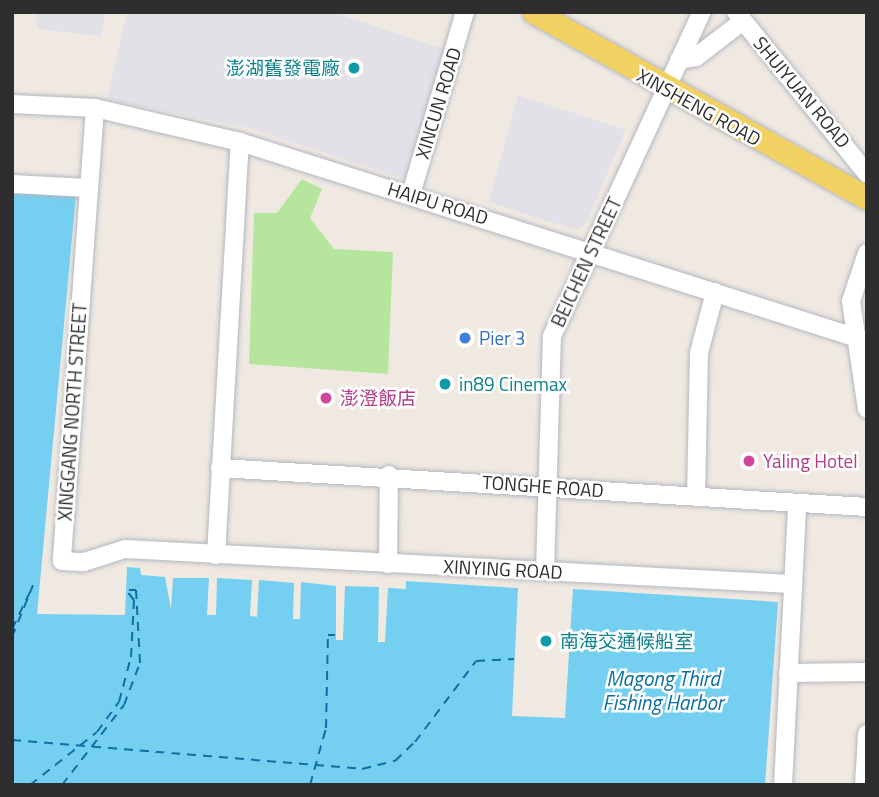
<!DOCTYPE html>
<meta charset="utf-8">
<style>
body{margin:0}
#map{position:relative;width:879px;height:797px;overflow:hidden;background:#efe9e1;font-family:"Titillium Web","Noto Sans TC",sans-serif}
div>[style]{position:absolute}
.industrial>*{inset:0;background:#e3e1e8}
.green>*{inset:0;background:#b6e59e}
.water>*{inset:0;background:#75cff0}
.ferry>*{height:2px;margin-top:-1px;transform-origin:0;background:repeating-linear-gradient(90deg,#0d6fa3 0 9px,transparent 0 16px)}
.roads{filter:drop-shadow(0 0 2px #b4b7c1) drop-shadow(0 0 2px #b4b7c1)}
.minor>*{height:18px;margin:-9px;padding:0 9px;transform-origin:9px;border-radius:9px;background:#fff}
.major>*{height:23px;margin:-11.5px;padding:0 11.5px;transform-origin:11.5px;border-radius:11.5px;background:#f2d163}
.dots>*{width:19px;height:19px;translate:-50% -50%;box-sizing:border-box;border:4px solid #fff;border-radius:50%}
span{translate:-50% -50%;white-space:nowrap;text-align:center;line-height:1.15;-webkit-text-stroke:5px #fff;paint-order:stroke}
.culture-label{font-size:19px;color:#0d838f}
.right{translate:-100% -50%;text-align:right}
.left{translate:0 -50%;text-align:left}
.street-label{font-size:19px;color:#2e2e2e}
.shop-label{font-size:19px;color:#366cbe}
.hotel-label{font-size:19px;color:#b23c85}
.water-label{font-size:21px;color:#0d6fa3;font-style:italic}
.frame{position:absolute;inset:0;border:14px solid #2e2e2e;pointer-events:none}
</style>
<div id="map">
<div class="industrial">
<div style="clip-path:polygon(36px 12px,106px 12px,101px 36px,37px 29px)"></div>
<div style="clip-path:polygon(127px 12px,333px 12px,443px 49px,405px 179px,249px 128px,107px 100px)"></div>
<div style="clip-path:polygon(518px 95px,626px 130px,585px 225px,575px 230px,489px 202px)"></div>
</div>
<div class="green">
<div style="clip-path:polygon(302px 179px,322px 189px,310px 218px,334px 249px,393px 252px,388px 374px,249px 364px,254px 213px,277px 213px)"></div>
</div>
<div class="water">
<div style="clip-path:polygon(12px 191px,76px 195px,37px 614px,125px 615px,127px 567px,140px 568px,141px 575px,165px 577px,171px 609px,173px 578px,209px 578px,207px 615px,216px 615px,217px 578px,252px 580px,250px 616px,257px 617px,259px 580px,294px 583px,293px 619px,300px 619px,301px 582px,336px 586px,336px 640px,343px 640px,345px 586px,379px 587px,378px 642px,385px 642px,388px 588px,406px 589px,406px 581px,518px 588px,512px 716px,565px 718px,573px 589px,778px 602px,765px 785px,12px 785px)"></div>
</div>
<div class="ferry">
<div style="left:12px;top:629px;width:41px;rotate:-64.1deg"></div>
<div style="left:12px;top:637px;width:56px;rotate:-68deg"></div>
<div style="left:12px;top:740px;width:351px;rotate:4.7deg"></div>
<div style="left:362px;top:769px;width:34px;rotate:-14deg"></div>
<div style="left:395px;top:761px;width:28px;rotate:-44deg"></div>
<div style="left:415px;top:742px;width:101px;rotate:-53deg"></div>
<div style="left:476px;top:661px;width:38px;rotate:-3deg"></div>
<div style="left:30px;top:785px;width:85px;rotate:-38.3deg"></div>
<div style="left:97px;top:732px;width:37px;rotate:-54deg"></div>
<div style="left:119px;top:702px;width:47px;rotate:-75.1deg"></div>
<div style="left:131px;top:657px;width:57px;rotate:-87deg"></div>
<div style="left:134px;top:600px;width:13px;rotate:-129deg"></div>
<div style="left:62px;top:785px;width:101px;rotate:-52.2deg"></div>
<div style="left:124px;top:705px;width:45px;rotate:-69.1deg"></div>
<div style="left:140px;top:663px;width:73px;rotate:-93.1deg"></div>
<div style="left:136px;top:590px;width:7px;rotate:180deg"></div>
<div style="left:310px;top:785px;width:59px;rotate:-74.3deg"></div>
<div style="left:326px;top:728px;width:93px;rotate:-88.8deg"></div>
<div style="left:328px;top:635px;width:7px"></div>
</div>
<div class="roads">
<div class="minor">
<div style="left:736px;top:12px;width:208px;rotate:51deg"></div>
<div style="left:679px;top:60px;width:17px;rotate:-10deg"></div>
<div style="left:696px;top:57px;width:59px;rotate:-37.5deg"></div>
<div style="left:12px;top:104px;width:83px;rotate:2.8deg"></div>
<div style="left:95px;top:108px;width:149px;rotate:13.2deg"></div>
<div style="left:240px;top:142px;width:658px;rotate:17.61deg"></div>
<div style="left:95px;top:108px;width:454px;rotate:94.2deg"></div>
<div style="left:62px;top:561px;width:22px;rotate:3deg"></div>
<div style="left:84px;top:562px;width:43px;rotate:-17.6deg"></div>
<div style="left:125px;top:549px;width:667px;rotate:3.01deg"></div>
<div style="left:12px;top:184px;width:76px;rotate:3deg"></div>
<div style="left:411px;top:194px;width:190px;rotate:-73.5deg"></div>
<div style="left:867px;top:253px;width:51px;rotate:108.4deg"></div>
<div style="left:851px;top:301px;width:109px;rotate:81.6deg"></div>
<div style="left:220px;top:468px;width:648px;rotate:3.45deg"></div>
<div style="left:696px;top:496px;width:143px;rotate:-88.8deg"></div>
<div style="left:699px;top:353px;width:63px;rotate:-75.3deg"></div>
<div style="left:216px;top:555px;width:414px;rotate:-86.7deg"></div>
<div style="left:388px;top:564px;width:89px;rotate:-89.4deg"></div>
<div style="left:545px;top:571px;width:235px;rotate:-88.3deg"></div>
<div style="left:552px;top:336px;width:357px;rotate:-65.2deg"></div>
<div style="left:788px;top:673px;width:79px;rotate:-0.7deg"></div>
<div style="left:783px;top:785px;width:281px;rotate:-87.1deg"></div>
<div style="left:864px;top:785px;width:51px;rotate:-86.6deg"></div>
</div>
<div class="major">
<div style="left:534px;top:12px;width:381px;rotate:29.2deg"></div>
</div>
</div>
<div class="dots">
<div style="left:354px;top:68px;background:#0f9aa8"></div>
<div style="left:465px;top:338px;background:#3f7fe0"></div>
<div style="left:445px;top:384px;background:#0f9aa8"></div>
<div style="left:326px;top:398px;background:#d1479c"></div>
<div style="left:749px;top:461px;background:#d1479c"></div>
<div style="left:546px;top:641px;background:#0f9aa8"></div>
</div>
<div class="culture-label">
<span class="right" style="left:340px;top:68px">澎湖舊發電廠</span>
<span class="left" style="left:459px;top:384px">in89 Cinemax</span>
<span class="left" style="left:560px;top:641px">南海交通候船室</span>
</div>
<div class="street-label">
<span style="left:802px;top:92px;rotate:50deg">SHUIYUAN ROAD</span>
<span style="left:438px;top:103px;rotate:-73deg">XINCUN ROAD</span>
<span style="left:699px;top:107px;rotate:29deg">XINSHENG ROAD</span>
<span style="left:438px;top:203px;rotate:17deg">HAIPU ROAD</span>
<span style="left:586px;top:262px;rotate:-65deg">BEICHEN STREET</span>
<span style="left:72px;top:412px;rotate:-86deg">XINGGANG NORTH STREET</span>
<span style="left:543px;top:486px;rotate:4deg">TONGHE ROAD</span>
<span style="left:503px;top:569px;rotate:3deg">XINYING ROAD</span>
</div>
<div class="shop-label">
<span class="left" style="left:479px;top:338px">Pier 3</span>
</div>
<div class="hotel-label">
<span class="left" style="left:340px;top:398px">澎澄飯店</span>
<span class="left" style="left:763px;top:461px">Yaling Hotel</span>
</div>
<div class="water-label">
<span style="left:663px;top:690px">Magong Third<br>Fishing Harbor</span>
</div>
<div class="frame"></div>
</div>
